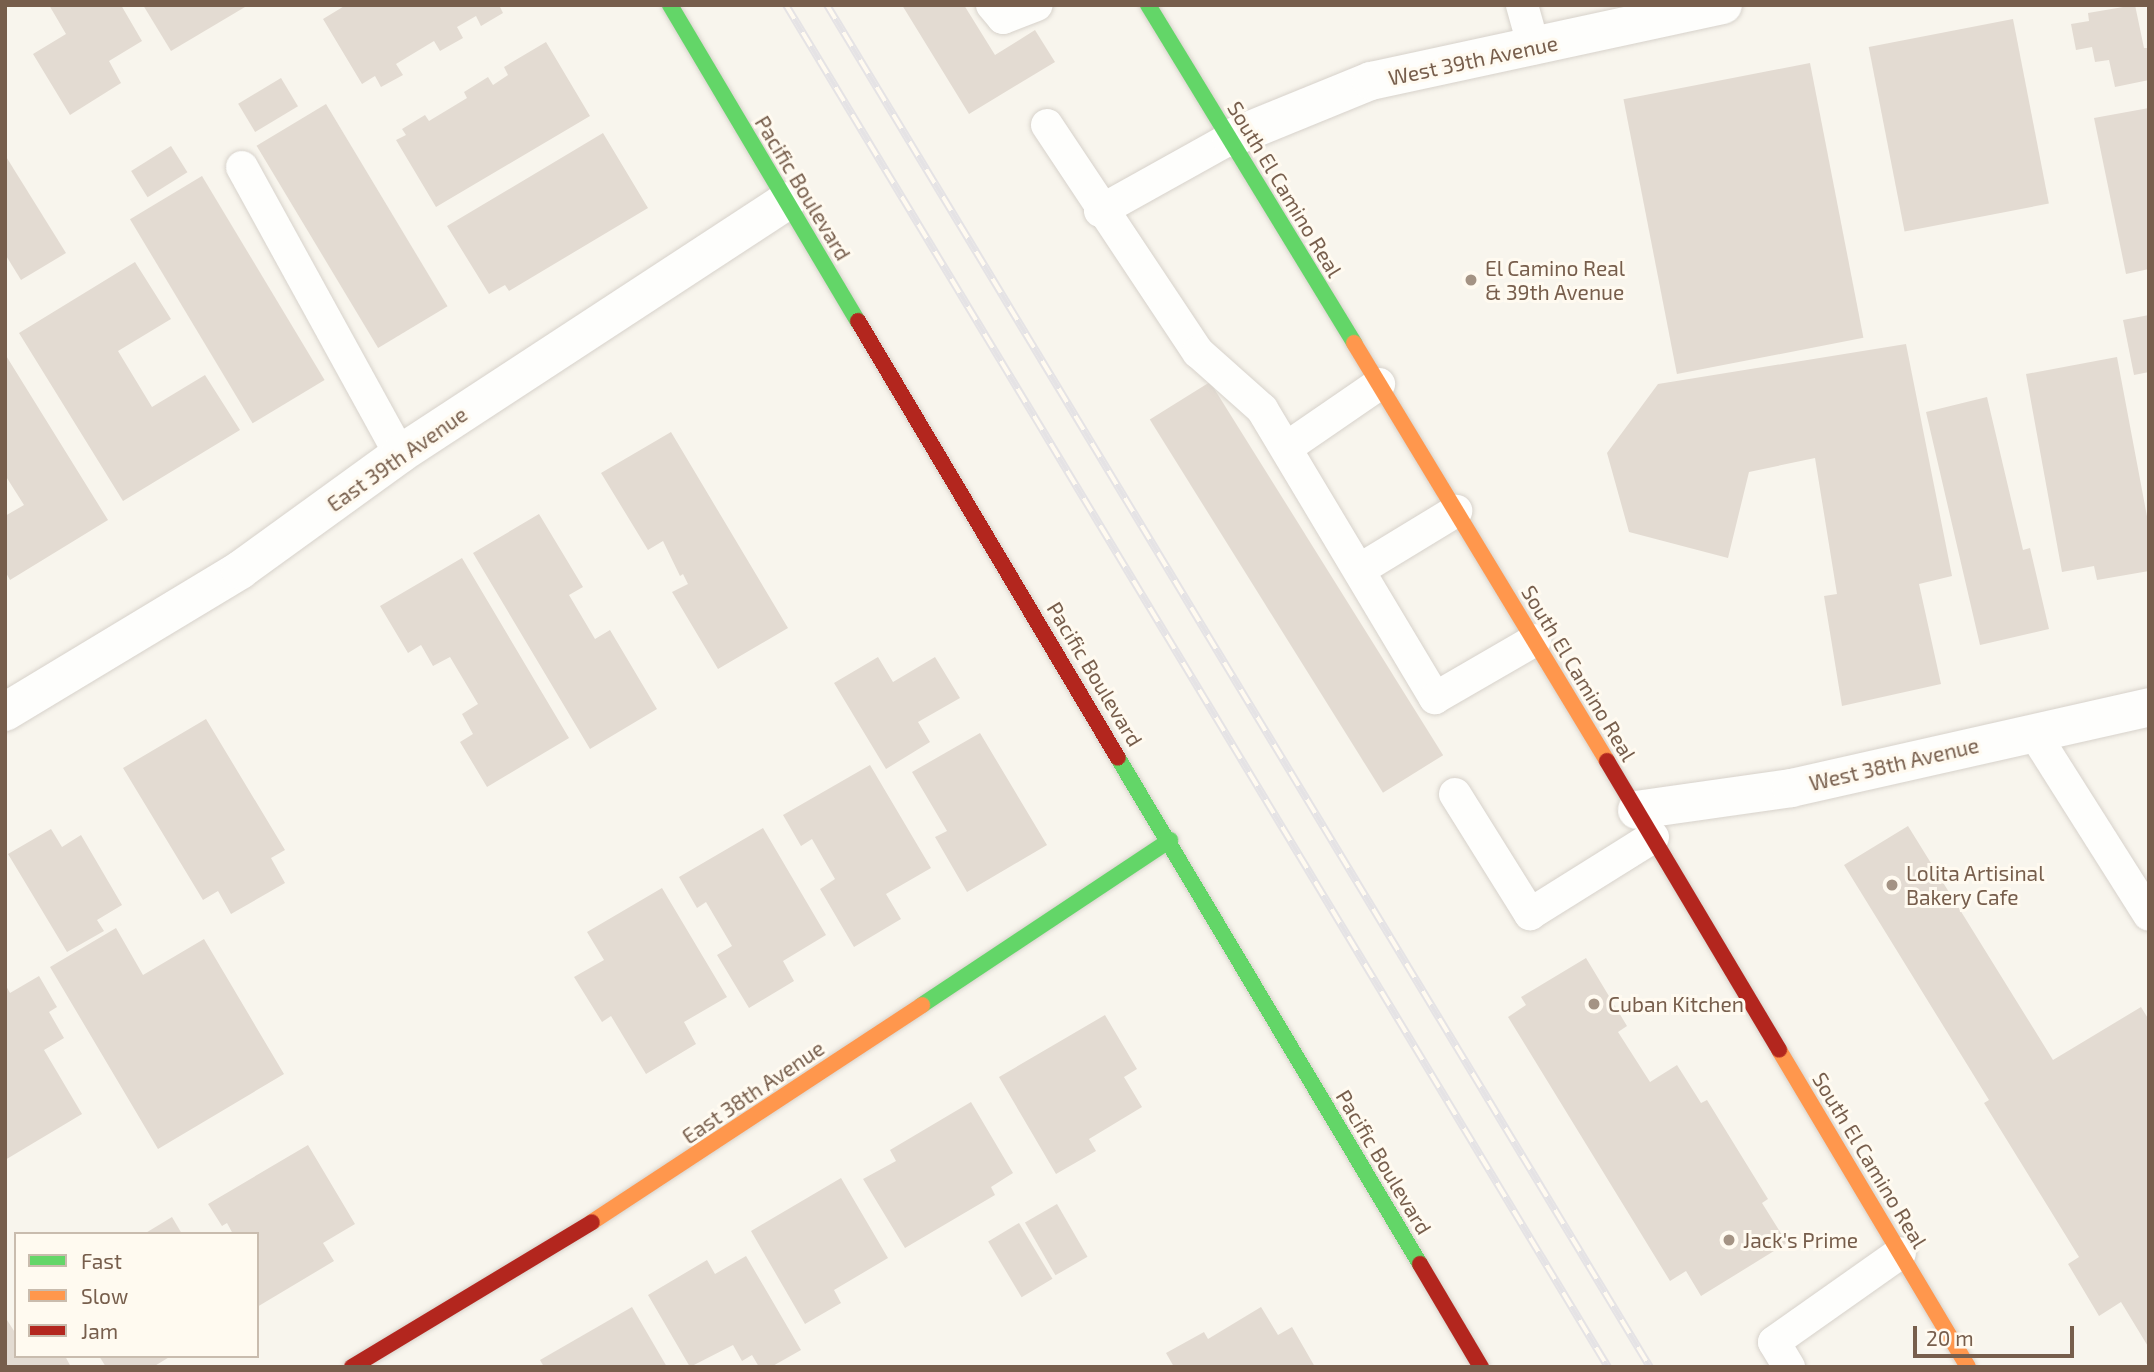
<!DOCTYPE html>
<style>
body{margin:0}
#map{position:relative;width:2154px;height:1372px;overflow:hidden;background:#f8f5ed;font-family:"Exo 2",sans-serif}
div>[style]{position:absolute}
.building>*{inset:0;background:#e3dbd2;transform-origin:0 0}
.roads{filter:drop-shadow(0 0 2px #d7d2cb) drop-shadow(0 0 2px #d7d2cb)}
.lane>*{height:32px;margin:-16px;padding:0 16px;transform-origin:16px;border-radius:16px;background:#fefefc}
.street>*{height:38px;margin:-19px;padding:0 19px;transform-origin:19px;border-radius:19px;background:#fefefc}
.fast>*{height:16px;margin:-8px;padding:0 8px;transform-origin:8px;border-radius:8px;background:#63d668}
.slow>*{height:16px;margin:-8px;padding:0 8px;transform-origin:8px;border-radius:8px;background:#ff974d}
.jam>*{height:16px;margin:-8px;padding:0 8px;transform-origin:8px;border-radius:8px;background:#b3261e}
.rail>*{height:8px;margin-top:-4px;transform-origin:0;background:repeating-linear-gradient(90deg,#fffaf0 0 16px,#e5e3e5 0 32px);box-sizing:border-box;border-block:2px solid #e5e3e5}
.dots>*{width:19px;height:19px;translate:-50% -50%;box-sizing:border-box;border:4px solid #fffaf0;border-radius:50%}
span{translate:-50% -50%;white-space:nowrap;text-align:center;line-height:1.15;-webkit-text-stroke:6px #fffaf0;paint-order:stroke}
.street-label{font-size:21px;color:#775e4c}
.poi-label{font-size:21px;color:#775e4c}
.left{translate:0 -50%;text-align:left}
.frame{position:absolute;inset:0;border:7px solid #775e4c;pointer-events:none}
.legend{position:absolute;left:14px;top:1232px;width:245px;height:126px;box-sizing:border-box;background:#fffaf0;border:2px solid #c9bcae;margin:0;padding:9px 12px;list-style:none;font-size:21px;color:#775e4c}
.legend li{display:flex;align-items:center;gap:14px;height:35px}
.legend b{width:35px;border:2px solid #c9bcae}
.scale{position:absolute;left:1913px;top:1326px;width:161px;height:32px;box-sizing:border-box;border:4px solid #775e4c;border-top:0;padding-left:9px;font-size:21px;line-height:24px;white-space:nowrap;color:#775e4c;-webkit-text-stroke:5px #fffaf0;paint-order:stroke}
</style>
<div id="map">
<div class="building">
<div style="clip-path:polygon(49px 5px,121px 5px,142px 41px,109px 61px,121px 83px,70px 115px,33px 54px,66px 34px)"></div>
<div style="clip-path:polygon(143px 5px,244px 5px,245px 7px,171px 51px)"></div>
<div style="clip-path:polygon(346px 5px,499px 5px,503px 13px,481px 26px,476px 16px,457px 27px,463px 38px,440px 51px,434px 41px,396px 64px,403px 75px,381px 87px,375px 76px,362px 84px,323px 19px)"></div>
<div style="clip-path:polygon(902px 5px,964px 5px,995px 55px,1035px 30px,1055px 62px,969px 114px)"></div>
<div style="clip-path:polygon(2135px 5px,2144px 48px,2149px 48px,2149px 80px,2115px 87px,2109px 60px,2095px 62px,2092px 47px,2076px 50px,2071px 24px,2089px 21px,2088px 13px)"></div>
<div style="left:2013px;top:19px;width:188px;height:147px;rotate:79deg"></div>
<div style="clip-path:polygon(546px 42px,590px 116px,436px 207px,396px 140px,406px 135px,402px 129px,425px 115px,429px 121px,467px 98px,464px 92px,488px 77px,493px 85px,508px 75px,504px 67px)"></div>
<div style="left:1810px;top:63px;width:280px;height:190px;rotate:79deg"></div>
<div style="left:281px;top:78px;width:33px;height:50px;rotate:59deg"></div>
<div style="left:326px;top:104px;width:236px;height:81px;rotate:59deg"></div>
<div style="clip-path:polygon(2149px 108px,2149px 269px,2126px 274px,2094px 118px)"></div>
<div style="clip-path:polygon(603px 133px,648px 208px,509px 291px,505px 285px,489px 294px,447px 226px)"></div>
<div style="left:171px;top:146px;width:31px;height:47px;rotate:58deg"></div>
<div style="clip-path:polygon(5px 155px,66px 253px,21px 280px,5px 254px)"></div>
<div style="left:202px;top:176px;width:238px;height:84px;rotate:59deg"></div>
<div style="clip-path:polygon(135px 262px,171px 319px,118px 351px,152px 407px,205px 375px,240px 430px,123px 501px,19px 333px)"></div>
<div style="clip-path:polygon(2149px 315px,2149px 372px,2134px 375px,2123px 320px)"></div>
<div style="clip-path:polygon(1906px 344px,1952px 576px,1919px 584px,1941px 684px,1842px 706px,1824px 596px,1837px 594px,1815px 458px,1749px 472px,1728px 558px,1629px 532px,1607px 453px,1658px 384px)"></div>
<div style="clip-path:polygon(5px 354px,108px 520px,10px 580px,5px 571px,5px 516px,24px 505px,5px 475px)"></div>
<div style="clip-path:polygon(2117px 357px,2149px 527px,2149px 571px,2097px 580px,2094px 566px,2062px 572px,2026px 374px)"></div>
<div style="left:1210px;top:382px;width:440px;height:71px;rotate:58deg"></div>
<div style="clip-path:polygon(1987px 397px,2023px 550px,2030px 548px,2049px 629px,1980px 645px,1926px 412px)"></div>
<div style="clip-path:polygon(671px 432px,788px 628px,718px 669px,672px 592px,688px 584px,683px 574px,680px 576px,663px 541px,648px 550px,601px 473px)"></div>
<div style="clip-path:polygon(539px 514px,583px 587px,569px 595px,595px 639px,610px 630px,657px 709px,590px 749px,473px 553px)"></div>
<div style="clip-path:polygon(462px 558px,569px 738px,487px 787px,460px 742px,473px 734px,462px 714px,478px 704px,450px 657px,433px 666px,421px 645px,408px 653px,380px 606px)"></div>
<div style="clip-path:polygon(878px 657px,893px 682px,935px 657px,960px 698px,918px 722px,930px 742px,886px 769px,834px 683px)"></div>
<div style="clip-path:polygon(206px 719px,285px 850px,271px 858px,285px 883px,231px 914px,218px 891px,203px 900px,123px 768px)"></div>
<div style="clip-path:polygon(980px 733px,1047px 845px,967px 892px,935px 837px,947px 831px,912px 772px)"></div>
<div style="clip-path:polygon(870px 765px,931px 868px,886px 894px,901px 919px,854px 947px,820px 889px,835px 879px,812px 839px,801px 846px,783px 815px)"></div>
<div style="clip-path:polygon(1908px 826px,2053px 1060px,2141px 1007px,2149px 1020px,2149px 1348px,2121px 1302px,2099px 1316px,2068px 1264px,2079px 1257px,1984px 1103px,1989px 1100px,1844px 865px)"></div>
<div style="clip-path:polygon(763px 828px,826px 935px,783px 961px,794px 981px,749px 1008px,717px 955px,732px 946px,706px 902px,697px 908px,679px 877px)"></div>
<div style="clip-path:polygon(51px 829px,62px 847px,81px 835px,122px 905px,97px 920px,104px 931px,67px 952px,8px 854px)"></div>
<div style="clip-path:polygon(662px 888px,727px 997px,684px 1022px,696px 1044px,646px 1074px,611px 1016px,602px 1022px,574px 977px,604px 960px,587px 932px)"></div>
<div style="clip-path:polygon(116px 928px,143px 975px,204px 939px,284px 1074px,158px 1149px,50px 967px)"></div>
<div style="clip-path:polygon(1586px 958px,1627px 1026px,1618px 1032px,1650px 1082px,1677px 1065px,1701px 1103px,1707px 1100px,1768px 1199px,1762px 1203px,1787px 1243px,1701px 1296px,1686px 1271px,1670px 1281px,1508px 1017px,1526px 1005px,1521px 997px)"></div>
<div style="clip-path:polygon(39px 976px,57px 1007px,49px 1012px,64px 1038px,44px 1050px,82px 1114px,5px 1160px,5px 984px,10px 993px)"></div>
<div style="clip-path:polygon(1105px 1015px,1137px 1069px,1124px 1077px,1142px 1107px,1089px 1139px,1096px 1151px,1056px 1174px,999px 1077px)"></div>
<div style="clip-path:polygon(971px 1102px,1013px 1173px,991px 1187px,995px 1195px,905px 1248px,863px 1179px,896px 1161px,890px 1150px)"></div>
<div style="clip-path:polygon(308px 1145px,355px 1224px,323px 1243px,334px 1261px,257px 1307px,257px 1234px,233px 1234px,227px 1223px,222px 1226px,208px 1204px)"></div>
<div style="clip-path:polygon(841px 1178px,888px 1258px,834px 1290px,841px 1303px,805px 1324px,751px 1231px)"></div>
<div style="left:1057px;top:1204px;width:61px;height:37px;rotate:60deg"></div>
<div style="clip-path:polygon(172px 1217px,182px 1234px,144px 1234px)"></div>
<div style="left:1019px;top:1223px;width:65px;height:36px;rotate:59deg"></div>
<div style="clip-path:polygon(746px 1256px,801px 1350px,771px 1367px,759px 1367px,752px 1355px,742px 1361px,733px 1345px,690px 1367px,648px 1295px,707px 1260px,715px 1274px)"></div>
<div style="clip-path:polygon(632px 1307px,667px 1367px,544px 1367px,540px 1360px)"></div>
<div style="clip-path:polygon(1261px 1307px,1278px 1335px,1292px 1327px,1315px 1367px,1174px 1367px,1166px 1353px,1204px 1332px,1208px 1339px)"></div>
<div style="clip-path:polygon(7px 1320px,16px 1334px,16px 1356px,65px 1356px,71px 1367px,5px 1367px)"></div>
<div style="clip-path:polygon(99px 1356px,171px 1356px,153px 1367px,106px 1367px)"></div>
</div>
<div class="roads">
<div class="lane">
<div style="left:992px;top:5px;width:17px;rotate:50deg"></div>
<div style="left:1003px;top:18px;width:36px;rotate:-21deg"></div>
<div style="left:1522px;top:5px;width:45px;rotate:74.4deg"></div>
<div style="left:1047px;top:125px;width:273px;rotate:56.4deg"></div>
<div style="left:1198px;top:352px;width:86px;rotate:41.7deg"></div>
<div style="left:1262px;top:409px;width:337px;rotate:59.1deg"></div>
<div style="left:1435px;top:698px;width:116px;rotate:-30.1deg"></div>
<div style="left:242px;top:167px;width:328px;rotate:61.2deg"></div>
<div style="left:1100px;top:211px;width:150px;rotate:-29.1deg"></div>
<div style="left:1286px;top:448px;width:113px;rotate:-34.5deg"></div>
<div style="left:1359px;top:570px;width:114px;rotate:-31.3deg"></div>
<div style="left:2034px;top:733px;width:215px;rotate:57.7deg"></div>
<div style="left:1455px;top:794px;width:142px;rotate:58deg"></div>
<div style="left:1530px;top:914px;width:145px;rotate:-32deg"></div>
<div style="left:1789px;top:1367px;width:29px;rotate:-121deg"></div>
<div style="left:1774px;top:1342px;width:154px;rotate:-35.2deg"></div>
</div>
<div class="street">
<div style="left:1231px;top:138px;width:151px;rotate:-22.2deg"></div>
<div style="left:1371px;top:81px;width:360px;rotate:-12.2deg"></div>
<div style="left:5px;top:712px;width:275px;rotate:-31.1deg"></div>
<div style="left:240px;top:570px;width:198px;rotate:-35.9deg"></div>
<div style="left:400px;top:454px;width:462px;rotate:-33.2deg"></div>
<div style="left:1637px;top:810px;width:156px;rotate:-8.1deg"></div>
<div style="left:1791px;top:788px;width:367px;rotate:-12.7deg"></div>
</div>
<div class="fast">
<div style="left:670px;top:5px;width:368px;rotate:59.3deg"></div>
<div style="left:1148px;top:5px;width:396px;rotate:58.6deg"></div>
<div style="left:1118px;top:758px;width:589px;rotate:59.17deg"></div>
<div style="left:922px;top:1005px;width:298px;rotate:-33.6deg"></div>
</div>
<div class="slow">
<div style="left:1354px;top:343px;width:489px;rotate:58.8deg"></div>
<div style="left:1779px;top:1050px;width:369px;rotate:59.2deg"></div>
<div style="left:592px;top:1222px;width:395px;rotate:-33.3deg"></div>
</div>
<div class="jam">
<div style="left:858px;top:321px;width:508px;rotate:59.25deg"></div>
<div style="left:1607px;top:761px;width:336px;rotate:59.2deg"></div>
<div style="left:1420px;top:1264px;width:120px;rotate:59.4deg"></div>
<div style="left:352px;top:1367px;width:280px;rotate:-31.1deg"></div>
</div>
</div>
<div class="rail">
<div style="left:786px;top:5px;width:1591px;rotate:58.89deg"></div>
<div style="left:827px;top:5px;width:1591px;rotate:58.86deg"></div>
</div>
<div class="dots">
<div style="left:1471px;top:280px;background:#a49384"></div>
<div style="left:1892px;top:885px;background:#a49384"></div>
<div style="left:1594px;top:1004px;background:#a49384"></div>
<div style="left:1729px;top:1240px;background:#a49384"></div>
</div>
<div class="street-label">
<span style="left:1473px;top:60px;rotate:-12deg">West 39th Avenue</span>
<span style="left:803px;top:188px;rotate:59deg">Pacific Boulevard</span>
<span style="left:1285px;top:189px;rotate:59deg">South El Camino Real</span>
<span style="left:397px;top:459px;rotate:-35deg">East 39th Avenue</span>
<span style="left:1579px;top:673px;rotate:59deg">South El Camino Real</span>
<span style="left:1095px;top:674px;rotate:59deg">Pacific Boulevard</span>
<span style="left:1894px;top:764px;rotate:-13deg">West 38th Avenue</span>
<span style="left:753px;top:1092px;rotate:-34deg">East 38th Avenue</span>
<span style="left:1870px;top:1160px;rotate:59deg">South El Camino Real</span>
<span style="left:1384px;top:1162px;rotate:59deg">Pacific Boulevard</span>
</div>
<div class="poi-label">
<span class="left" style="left:1485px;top:280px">El Camino Real<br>&amp; 39th Avenue</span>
<span class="left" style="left:1906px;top:885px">Lolita Artisinal<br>Bakery Cafe</span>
<span class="left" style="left:1608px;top:1004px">Cuban Kitchen</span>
<span class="left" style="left:1743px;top:1240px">Jack's Prime</span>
</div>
<div class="frame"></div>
<ul class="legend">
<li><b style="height:9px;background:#63d668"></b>Fast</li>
<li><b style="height:9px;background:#ff974d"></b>Slow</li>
<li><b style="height:9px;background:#b3261e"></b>Jam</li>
</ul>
<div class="scale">20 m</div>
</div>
